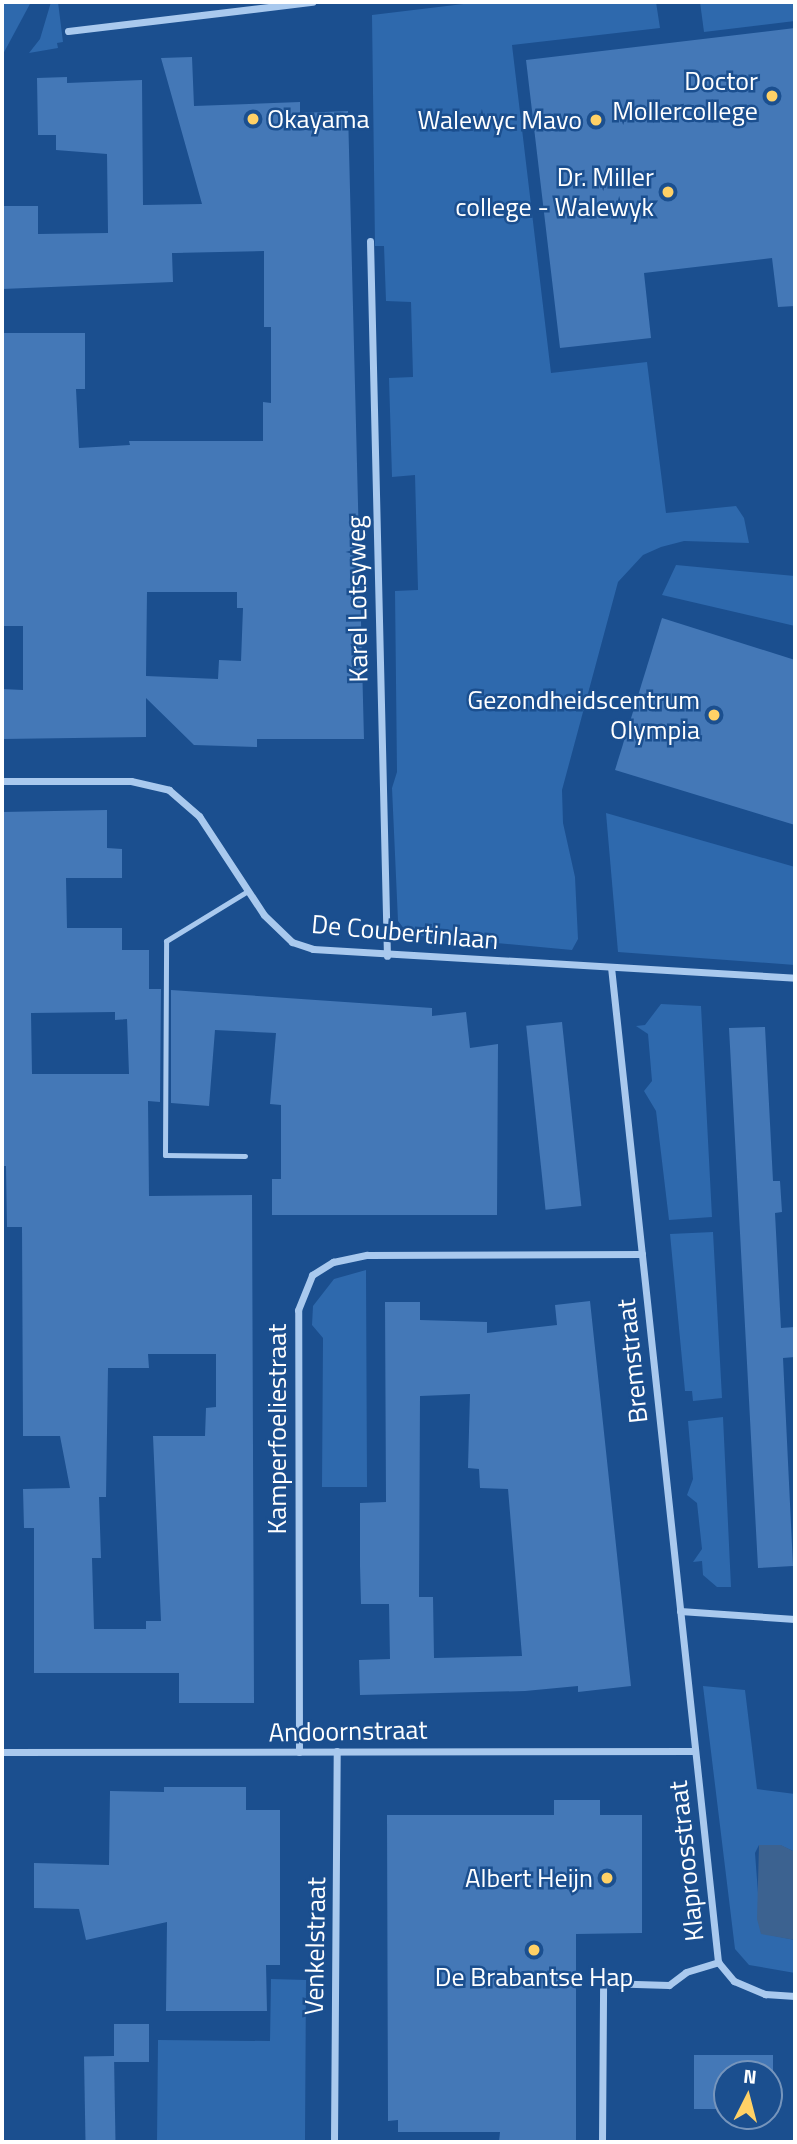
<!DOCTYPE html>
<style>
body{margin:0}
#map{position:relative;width:797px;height:2144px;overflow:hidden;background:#1b4f8f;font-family:"Titillium Web",sans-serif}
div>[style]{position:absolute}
.green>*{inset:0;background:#2e69ad}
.water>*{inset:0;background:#3c6290}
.building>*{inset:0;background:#4478b7;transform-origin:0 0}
.lane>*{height:5px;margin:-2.5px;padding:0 2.5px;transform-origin:2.5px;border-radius:2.5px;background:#a9c9ee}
.street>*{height:7px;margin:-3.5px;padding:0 3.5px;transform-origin:3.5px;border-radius:3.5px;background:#a9c9ee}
.dots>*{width:19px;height:19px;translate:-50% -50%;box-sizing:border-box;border:4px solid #1b4f8f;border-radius:50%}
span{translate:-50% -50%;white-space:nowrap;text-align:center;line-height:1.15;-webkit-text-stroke:5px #1b4f8f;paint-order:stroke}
.poi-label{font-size:26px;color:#fff}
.right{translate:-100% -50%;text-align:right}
.left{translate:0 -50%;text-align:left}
.street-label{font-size:26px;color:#fff}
.frame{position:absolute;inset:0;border:4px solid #fff;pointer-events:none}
.north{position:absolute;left:713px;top:2060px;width:70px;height:70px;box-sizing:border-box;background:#1b4f8f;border:2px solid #7695bc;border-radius:50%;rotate:6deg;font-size:19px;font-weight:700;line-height:28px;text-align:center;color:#fff}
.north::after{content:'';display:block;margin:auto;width:24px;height:32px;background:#ffd166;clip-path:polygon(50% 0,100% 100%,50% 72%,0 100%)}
</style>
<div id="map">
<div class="green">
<div style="clip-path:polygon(2px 2px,31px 2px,2px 56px)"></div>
<div style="clip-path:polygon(51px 2px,58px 2px,63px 42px,57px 43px,58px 48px,29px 53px,40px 39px)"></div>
<div style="clip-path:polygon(480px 2px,656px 2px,660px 28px,512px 45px,551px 373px,647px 362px,666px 513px,736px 506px,744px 518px,749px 543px,684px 541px,661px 547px,643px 555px,618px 582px,562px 790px,563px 823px,575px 877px,578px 939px,572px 950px,409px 935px,398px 921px,392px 788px,397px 772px,395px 591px,418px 590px,415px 475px,392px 477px,389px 378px,413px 377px,411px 302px,386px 301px,384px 246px,375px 246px,372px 15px)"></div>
<div style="clip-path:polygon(700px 2px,795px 2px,795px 21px,704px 32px)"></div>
<div style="clip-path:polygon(676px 565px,795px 576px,795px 626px,662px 595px)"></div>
<div style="clip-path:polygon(606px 813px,795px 867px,795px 965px,618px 952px)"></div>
<div style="clip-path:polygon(661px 1004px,701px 1006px,712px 1217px,669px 1220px,656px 1111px,644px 1091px,652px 1081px,648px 1034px,636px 1026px,645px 1025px)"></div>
<div style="clip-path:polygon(713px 1232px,722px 1398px,693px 1401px,692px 1391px,685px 1391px,670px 1234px)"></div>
<div style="clip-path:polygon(366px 1270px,367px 1487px,322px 1487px,323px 1338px,312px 1325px,313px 1306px,334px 1279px)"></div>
<div style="clip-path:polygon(723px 1417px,731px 1587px,717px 1587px,703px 1575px,702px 1561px,693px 1562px,702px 1549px,697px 1503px,687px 1495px,693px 1479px,688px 1421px)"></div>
<div style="clip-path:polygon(703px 1686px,745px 1690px,757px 1789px,795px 1794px,795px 1852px,780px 1845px,759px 1845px,755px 1853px,761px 1933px,795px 1940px,795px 1973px,749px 1965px,735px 1949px)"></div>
<div style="clip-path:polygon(271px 1979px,306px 1980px,305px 2142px,157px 2142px,158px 2040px,270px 2041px)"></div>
</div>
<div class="water">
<div style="clip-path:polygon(759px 1845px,781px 1845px,795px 1852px,795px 1940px,761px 1934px,757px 1919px)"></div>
</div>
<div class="building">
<div style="clip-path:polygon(795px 28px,795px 306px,778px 307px,772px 258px,644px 273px,651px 338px,560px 348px,526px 60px)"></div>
<div style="clip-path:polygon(evenodd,192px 57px,194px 106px,300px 102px,300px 113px,348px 111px,364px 739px,257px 739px,257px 747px,194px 745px,146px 698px,146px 737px,2px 739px,2px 689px,23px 690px,23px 626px,3px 626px,2px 333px,85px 333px,85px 389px,76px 389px,79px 448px,130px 445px,129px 441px,263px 441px,263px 402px,271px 403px,271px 327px,264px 327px,264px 251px,172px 253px,173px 282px,2px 289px,2px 206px,38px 206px,38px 234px,108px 233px,107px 154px,56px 150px,56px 135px,38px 135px,37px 78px,67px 77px,67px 83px,142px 80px,143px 205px,202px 204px,161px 58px,192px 57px,147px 592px,237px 592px,237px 608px,243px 608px,241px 661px,219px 660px,218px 679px,146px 676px,147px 592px)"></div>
<div style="clip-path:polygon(662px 618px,795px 660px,795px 825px,615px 770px)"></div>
<div style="clip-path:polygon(evenodd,107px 810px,107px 848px,122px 849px,122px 878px,66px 878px,67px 928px,122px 928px,122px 950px,149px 950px,149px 989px,161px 989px,160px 1102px,148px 1101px,149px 1196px,252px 1195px,254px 1703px,179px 1703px,179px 1673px,34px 1673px,34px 1528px,24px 1528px,23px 1489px,70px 1488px,60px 1436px,23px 1436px,22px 1227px,7px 1227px,6px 1166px,2px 1166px,2px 812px,107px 810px,115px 1012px,115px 1020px,127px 1019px,129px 1074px,32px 1074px,31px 1013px,115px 1012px,107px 810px,148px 1354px,216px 1354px,216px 1407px,206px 1408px,205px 1436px,153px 1436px,161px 1621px,146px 1621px,146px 1629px,94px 1629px,92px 1558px,101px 1558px,99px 1497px,106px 1497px,108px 1368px,149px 1368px,148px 1354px)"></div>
<div style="clip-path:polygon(171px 990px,432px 1008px,432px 1016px,466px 1012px,470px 1048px,498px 1044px,497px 1215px,272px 1215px,272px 1179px,281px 1179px,281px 1105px,270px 1104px,276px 1033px,215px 1030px,209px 1106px,171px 1103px)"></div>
<div style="left:562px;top:1022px;width:185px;height:36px;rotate:84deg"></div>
<div style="clip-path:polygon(765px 1027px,773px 1181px,780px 1181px,782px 1212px,775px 1213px,781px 1328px,795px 1327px,795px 1357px,783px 1358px,793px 1566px,758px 1568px,729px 1028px)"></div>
<div style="clip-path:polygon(evenodd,590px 1301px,631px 1686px,578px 1692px,578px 1686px,525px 1691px,360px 1695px,359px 1660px,390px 1659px,389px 1604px,361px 1604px,360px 1566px,360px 1503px,386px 1502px,385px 1302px,420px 1302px,420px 1320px,487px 1322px,487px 1333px,557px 1325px,555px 1305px,590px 1301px,470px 1394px,468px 1468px,479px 1469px,480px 1488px,508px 1489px,522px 1656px,434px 1658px,433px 1597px,419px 1597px,420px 1396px,470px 1394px)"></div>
<div style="clip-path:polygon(164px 1787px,246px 1787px,246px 1810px,280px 1810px,280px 1965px,266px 1965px,267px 2011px,166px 2011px,167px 1922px,86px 1940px,79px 1909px,34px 1908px,34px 1863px,109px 1865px,110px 1791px,164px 1792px)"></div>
<div style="clip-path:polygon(554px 1800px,600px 1800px,600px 1815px,642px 1815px,642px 1933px,576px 1934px,576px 2142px,499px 2142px,500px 2132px,398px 2132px,398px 2120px,388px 2121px,387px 1815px,554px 1815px)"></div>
<div style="left:114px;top:2024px;width:35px;height:38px"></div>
<div style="clip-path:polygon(694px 2055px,773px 2055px,773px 2109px,769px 2109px,769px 2074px,727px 2074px,727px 2109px,694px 2109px)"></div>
<div style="left:114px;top:2056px;width:86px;height:30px;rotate:89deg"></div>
</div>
<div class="lane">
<div style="left:245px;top:1156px;width:80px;rotate:-179.3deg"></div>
<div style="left:165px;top:1155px;width:214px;rotate:-89.7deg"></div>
<div style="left:166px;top:941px;width:96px;rotate:-31.4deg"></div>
</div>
<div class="street">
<div style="left:68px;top:31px;width:246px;rotate:-6.8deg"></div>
<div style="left:370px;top:241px;width:715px;rotate:88.64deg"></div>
<div style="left:2px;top:781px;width:129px"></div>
<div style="left:131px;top:781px;width:39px;rotate:13deg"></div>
<div style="left:169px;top:790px;width:40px;rotate:41deg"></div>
<div style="left:199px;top:816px;width:118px;rotate:56.7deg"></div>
<div style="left:264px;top:915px;width:39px;rotate:44deg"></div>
<div style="left:292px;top:942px;width:22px;rotate:18deg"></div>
<div style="left:313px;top:949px;width:483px;rotate:3.4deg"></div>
<div style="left:611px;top:967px;width:1001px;rotate:83.86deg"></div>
<div style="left:718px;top:1962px;width:25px;rotate:50deg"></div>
<div style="left:734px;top:1981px;width:34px;rotate:23deg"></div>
<div style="left:765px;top:1994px;width:30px;rotate:4deg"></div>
<div style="left:680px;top:1611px;width:115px;rotate:4deg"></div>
<div style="left:2px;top:1752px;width:693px;rotate:-0.08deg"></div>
<div style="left:299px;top:1752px;width:442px;rotate:-90.1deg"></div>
<div style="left:298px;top:1310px;width:38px;rotate:-68deg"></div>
<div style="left:312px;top:1275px;width:25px;rotate:-32deg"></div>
<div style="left:333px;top:1262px;width:35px;rotate:-12deg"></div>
<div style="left:367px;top:1255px;width:275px;rotate:-0.2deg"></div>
<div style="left:334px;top:2142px;width:391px;rotate:-89.6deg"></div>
<div style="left:602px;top:2142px;width:159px;rotate:-89.6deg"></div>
<div style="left:603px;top:1983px;width:66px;rotate:1.7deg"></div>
<div style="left:669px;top:1985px;width:21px;rotate:-37deg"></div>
<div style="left:686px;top:1972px;width:34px;rotate:-17deg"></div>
</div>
<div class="dots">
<div style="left:772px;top:96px;background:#ffd166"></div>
<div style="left:253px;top:119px;background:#ffd166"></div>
<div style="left:596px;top:120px;background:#ffd166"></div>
<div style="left:668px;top:192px;background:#ffd166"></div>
<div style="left:714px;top:715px;background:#ffd166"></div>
<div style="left:607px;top:1878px;background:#ffd166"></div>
<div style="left:534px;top:1950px;background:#ffd166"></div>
</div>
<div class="poi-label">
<span class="right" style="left:758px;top:96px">Doctor<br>Mollercollege</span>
<span class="left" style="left:267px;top:119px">Okayama</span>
<span class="right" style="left:582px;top:120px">Walewyc Mavo</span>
<span class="right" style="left:654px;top:192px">Dr. Miller<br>college - Walewyk</span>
<span class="right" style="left:700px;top:715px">Gezondheidscentrum<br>Olympia</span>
<span class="right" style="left:593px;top:1878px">Albert Heijn</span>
<span style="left:534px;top:1977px">De Brabantse Hap</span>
</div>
<div class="street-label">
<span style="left:357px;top:599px;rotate:-91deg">Karel Lotsyweg</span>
<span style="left:405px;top:932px;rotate:5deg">De Coubertinlaan</span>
<span style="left:632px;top:1361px;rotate:-96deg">Bremstraat</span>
<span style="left:277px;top:1429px;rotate:-90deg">Kamperfoeliestraat</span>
<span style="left:348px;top:1731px;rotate:-1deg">Andoornstraat</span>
<span style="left:686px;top:1861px;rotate:-96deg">Klaproosstraat</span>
<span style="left:315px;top:1946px;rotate:-89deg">Venkelstraat</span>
</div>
<div class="frame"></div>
<div class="north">N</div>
</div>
